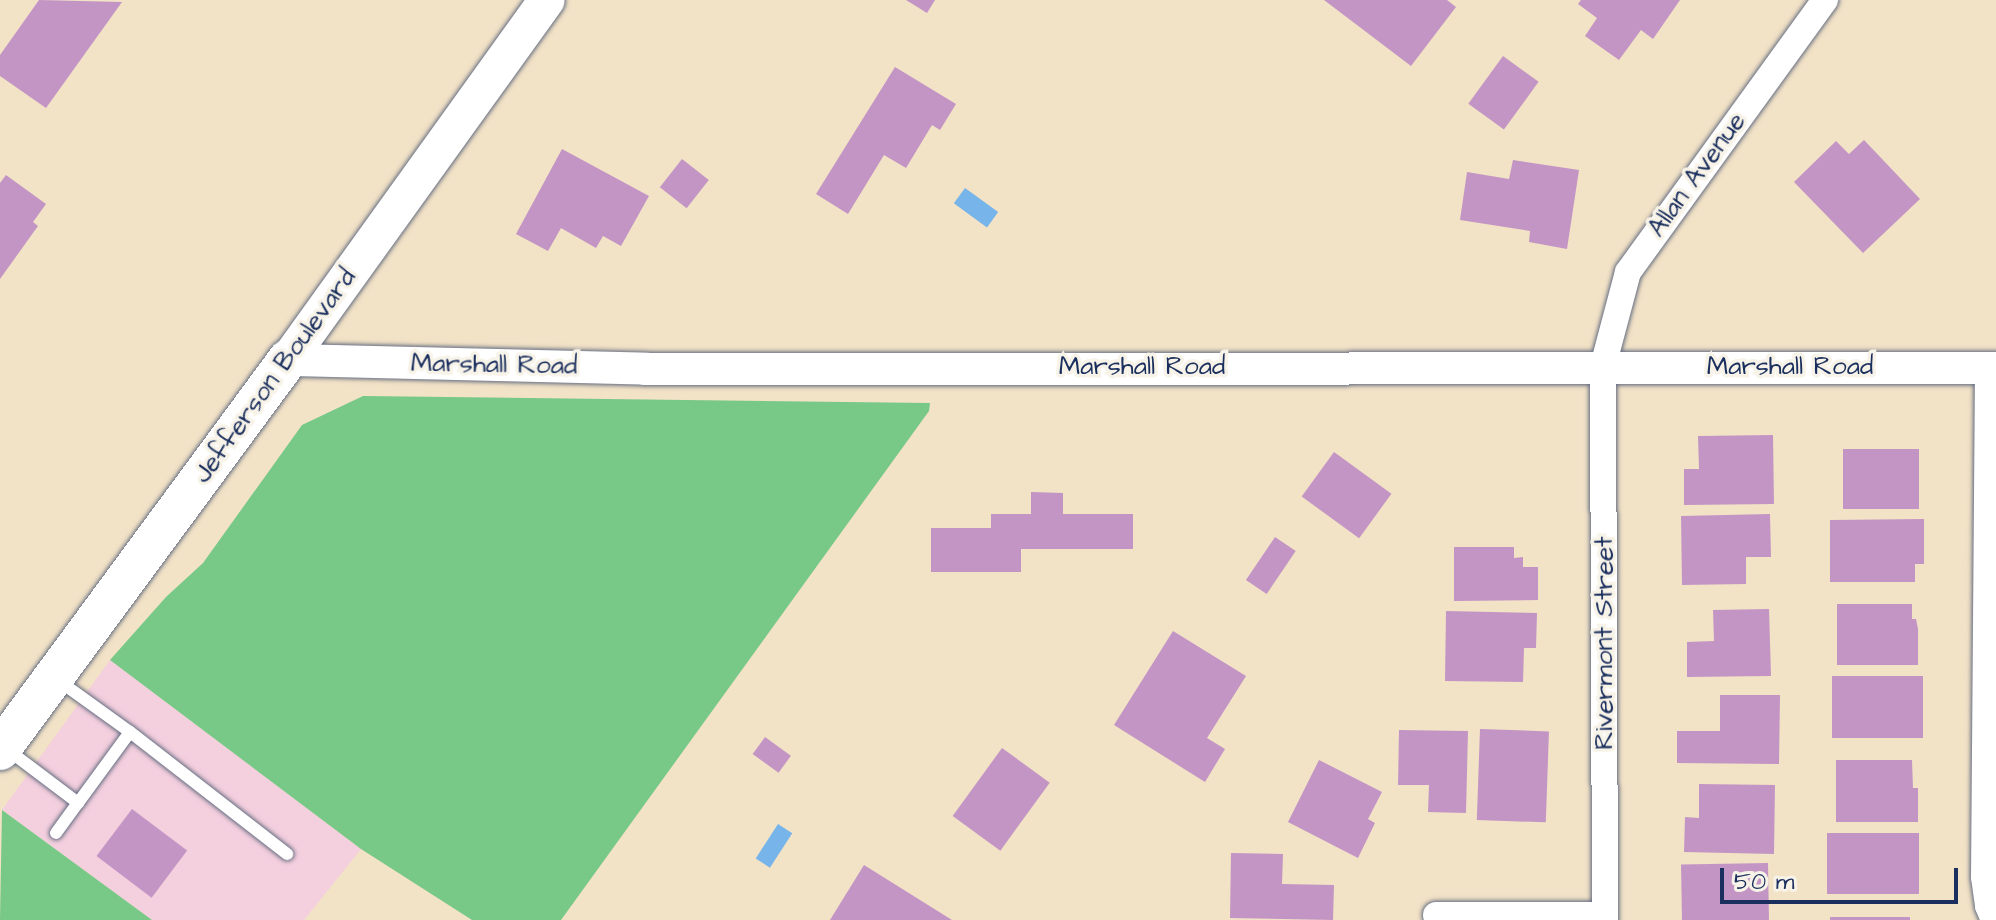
<!DOCTYPE html>
<style>
body{margin:0}
#map{position:relative;width:1996px;height:920px;overflow:hidden;background:#f2e2c6;font-family:"Architects Daughter",sans-serif}
div>[style]{position:absolute}
.built>*{inset:0;background:#f4cfde}
.green>*{inset:0;background:#78c888}
.water>*{inset:0;background:#77b4e9;transform-origin:0 0}
.building>*{inset:0;background:#c395c5;transform-origin:0 0}
.roads{filter:drop-shadow(0 0 2px #666e82) drop-shadow(0 0 2px #666e82)}
.service>*{height:12px;margin:-6px;padding:0 6px;transform-origin:6px;border-radius:6px;background:#fff}
.minor>*{height:26px;margin:-13px;padding:0 13px;transform-origin:13px;border-radius:13px;background:#fff}
.tertiary>*{height:32px;margin:-16px;padding:0 16px;transform-origin:16px;border-radius:16px;background:#fff}
.secondary>*{height:36px;margin:-18px;padding:0 18px;transform-origin:18px;border-radius:18px;background:#fff}
.primary>*{height:40px;margin:-20px;padding:0 20px;transform-origin:20px;border-radius:20px;background:#fff}
span{translate:-50% -50%;white-space:nowrap;text-align:center;line-height:1.15;-webkit-text-stroke:7px #f7f3e8;paint-order:stroke}
.street-label{font-size:26px;color:#1b2f5e}
.scale{position:absolute;left:1720px;top:868px;width:238px;height:36px;box-sizing:border-box;border:4px solid #1b2f5e;border-top:0;padding-left:10px;font-size:24px;line-height:28px;white-space:nowrap;color:#1b2f5e;-webkit-text-stroke:6px #f7f3e8;paint-order:stroke}
</style>
<div id="map">
<div class="built">
<div style="clip-path:polygon(110px 660px,361px 849px,304px 920px,152px 920px,2px 810px)"></div>
</div>
<div class="green">
<div style="clip-path:polygon(363px 396px,930px 403px,929px 411px,561px 920px,472px 920px,361px 849px,110px 660px,166px 597px,203px 563px,302px 425px)"></div>
<div style="clip-path:polygon(2px 810px,152px 920px,0 920px)"></div>
</div>
<div class="water">
<div style="left:965px;top:188px;width:41px;height:19px;rotate:36deg"></div>
<div style="left:778px;top:824px;width:17px;height:41px;rotate:33deg"></div>
</div>
<div class="building">
<div style="clip-path:polygon(39px 0,122px 2px,46px 108px,0 76px,0 55px)"></div>
<div style="clip-path:polygon(906px 0,935px 0,927px 13px)"></div>
<div style="clip-path:polygon(1324px 0,1447px 0,1456px 7px,1411px 66px)"></div>
<div style="clip-path:polygon(1581px 0,1680px 0,1653px 39px,1641px 30px,1619px 60px,1585px 36px,1597px 18px,1578px 4px)"></div>
<div style="left:1503px;top:56px;width:44px;height:59px;rotate:36deg"></div>
<div style="clip-path:polygon(895px 67px,956px 104px,940px 130px,932px 125px,906px 168px,884px 155px,848px 214px,816px 194px)"></div>
<div style="clip-path:polygon(1864px 140px,1920px 199px,1863px 253px,1794px 182px,1836px 141px,1849px 154px)"></div>
<div style="clip-path:polygon(562px 149px,649px 196px,621px 246px,603px 236px,596px 248px,561px 228px,548px 251px,516px 234px)"></div>
<div style="left:682px;top:159px;width:34px;height:36px;rotate:38deg"></div>
<div style="clip-path:polygon(1513px 160px,1579px 170px,1567px 249px,1529px 242px,1530px 231px,1460px 220px,1467px 172px,1509px 179px)"></div>
<div style="clip-path:polygon(6px 175px,46px 204px,33px 222px,38px 226px,0 279px,0 183px)"></div>
<div style="clip-path:polygon(1773px 435px,1774px 504px,1684px 505px,1684px 469px,1699px 469px,1698px 436px)"></div>
<div style="left:1843px;top:449px;width:76px;height:60px"></div>
<div style="left:1334px;top:452px;width:71px;height:55px;rotate:36deg"></div>
<div style="clip-path:polygon(1031px 492px,1063px 493px,1063px 514px,1133px 514px,1133px 549px,1021px 549px,1021px 572px,931px 572px,931px 528px,991px 528px,991px 514px,1031px 514px)"></div>
<div style="clip-path:polygon(1770px 514px,1771px 557px,1746px 557px,1746px 584px,1682px 585px,1681px 516px)"></div>
<div style="clip-path:polygon(1924px 519px,1924px 564px,1915px 564px,1915px 582px,1830px 582px,1830px 520px)"></div>
<div style="left:1275px;top:537px;width:25px;height:52px;rotate:34deg"></div>
<div style="clip-path:polygon(1454px 547px,1514px 547px,1514px 558px,1523px 557px,1523px 567px,1538px 567px,1538px 600px,1454px 601px)"></div>
<div style="clip-path:polygon(1837px 604px,1912px 604px,1912px 619px,1916px 619px,1918px 629px,1918px 665px,1837px 665px)"></div>
<div style="clip-path:polygon(1769px 609px,1771px 676px,1687px 677px,1687px 642px,1714px 641px,1713px 610px)"></div>
<div style="clip-path:polygon(1446px 611px,1537px 613px,1536px 648px,1524px 648px,1523px 682px,1445px 681px)"></div>
<div style="clip-path:polygon(1173px 631px,1246px 676px,1207px 738px,1225px 749px,1205px 782px,1114px 725px)"></div>
<div style="left:1832px;top:676px;width:91px;height:62px"></div>
<div style="clip-path:polygon(1720px 695px,1780px 695px,1779px 764px,1677px 763px,1677px 731px,1720px 731px)"></div>
<div style="left:1480px;top:729px;width:69px;height:91px;rotate:2deg"></div>
<div style="clip-path:polygon(1399px 730px,1468px 731px,1466px 813px,1428px 812px,1429px 785px,1398px 785px)"></div>
<div style="left:765px;top:737px;width:32px;height:21px;rotate:36deg"></div>
<div style="left:1002px;top:748px;width:59px;height:84px;rotate:36deg"></div>
<div style="clip-path:polygon(1319px 760px,1382px 792px,1368px 819px,1375px 823px,1358px 858px,1288px 822px)"></div>
<div style="clip-path:polygon(1836px 760px,1912px 760px,1913px 788px,1918px 788px,1918px 822px,1836px 822px)"></div>
<div style="clip-path:polygon(1699px 784px,1775px 785px,1774px 854px,1684px 852px,1685px 817px,1699px 818px)"></div>
<div style="left:132px;top:809px;width:69px;height:59px;rotate:37deg"></div>
<div style="left:1827px;top:833px;width:92px;height:61px"></div>
<div style="clip-path:polygon(1231px 853px,1283px 854px,1282px 884px,1334px 885px,1333px 920px,1230px 918px)"></div>
<div style="left:1768px;top:863px;width:57px;height:87px;rotate:89deg"></div>
<div style="clip-path:polygon(864px 865px,952px 920px,830px 920px)"></div>
<div style="left:1830px;top:917px;width:80px;height:3px"></div>
</div>
<div class="roads">
<div class="service">
<div style="left:130px;top:732px;width:199px;rotate:37.8deg"></div>
<div style="left:8px;top:750px;width:88px;rotate:37.1deg"></div>
<div style="left:78px;top:803px;width:88px;rotate:-53.8deg"></div>
<div style="left:130px;top:732px;width:87px;rotate:-144.3deg"></div>
<div style="left:56px;top:833px;width:37px;rotate:-54deg"></div>
</div>
<div class="minor">
<div style="left:1988px;top:368px;width:509px;rotate:90.45deg"></div>
<div style="left:1984px;top:877px;width:29px;rotate:82deg"></div>
<div style="left:1988px;top:906px;width:15px;rotate:67deg"></div>
<div style="left:1436px;top:915px;width:169px"></div>
<div style="left:1605px;top:920px;width:554px;rotate:-90.21deg"></div>
<div style="left:1603px;top:366px;width:97px;rotate:-75.1deg"></div>
<div style="left:1628px;top:272px;width:336px;rotate:-54.1deg"></div>
</div>
<div class="tertiary">
<div style="left:288px;top:360px;width:357px;rotate:1.4deg"></div>
<div style="left:645px;top:369px;width:1351px;rotate:-0.04deg"></div>
</div>
<div class="secondary">
<div style="left:288px;top:360px;width:443px;rotate:-54.3deg"></div>
</div>
<div class="primary">
<div style="left:0;top:750px;width:485px;rotate:-53.6deg"></div>
</div>
</div>
<div class="street-label">
<span style="left:1697px;top:175px;rotate:-54deg">Allan Avenue</span>
<span style="left:494px;top:365px;rotate:1deg">Marshall Road</span>
<span style="left:1142px;top:367px">Marshall Road</span>
<span style="left:1790px;top:367px">Marshall Road</span>
<span style="left:275px;top:376px;rotate:-54deg">Jefferson Boulevard</span>
<span style="left:1605px;top:643px;rotate:-90deg">Rivermont Street</span>
</div>
<div class="scale">50 m</div>
</div>
